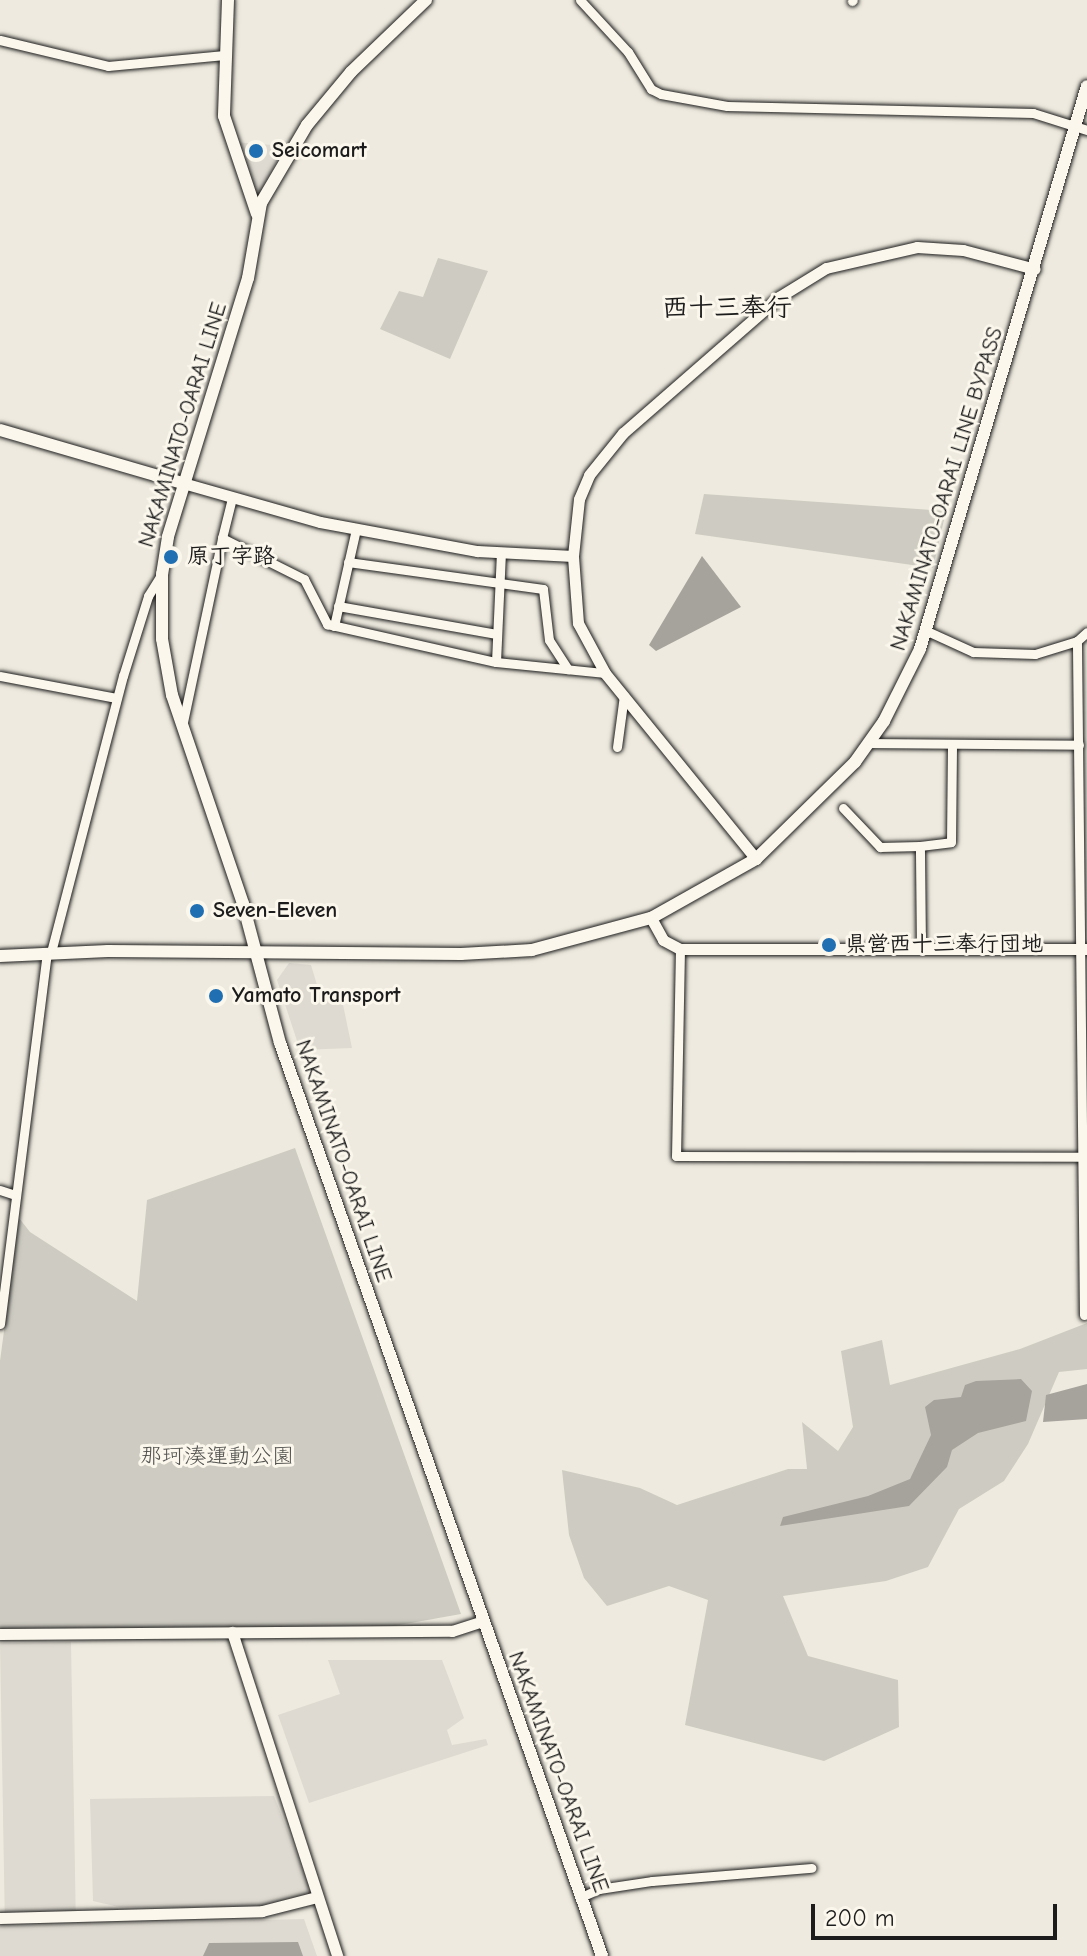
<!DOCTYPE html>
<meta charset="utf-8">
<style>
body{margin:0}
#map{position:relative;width:1087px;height:1956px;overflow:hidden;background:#eeeadf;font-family:"Comic Neue","Klee One",sans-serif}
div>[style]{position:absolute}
.built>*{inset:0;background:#dedad1;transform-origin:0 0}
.green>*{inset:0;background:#ceccc2}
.water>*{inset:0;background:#a6a39d}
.roads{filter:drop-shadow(0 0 2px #1c1c1c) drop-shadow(0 0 2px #1c1c1c)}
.minor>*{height:9px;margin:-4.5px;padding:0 4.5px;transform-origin:4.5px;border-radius:4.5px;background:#fbf7ec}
.tertiary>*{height:11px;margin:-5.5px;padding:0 5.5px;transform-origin:5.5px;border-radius:5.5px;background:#fbf7ec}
.secondary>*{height:12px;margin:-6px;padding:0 6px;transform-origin:6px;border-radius:6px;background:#fbf7ec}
.dots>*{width:22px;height:22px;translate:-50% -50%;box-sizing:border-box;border:4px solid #fbf7ec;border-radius:50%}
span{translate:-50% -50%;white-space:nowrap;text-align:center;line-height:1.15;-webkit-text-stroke:6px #fbf7ec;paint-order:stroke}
.poi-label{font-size:22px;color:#1c1c1c;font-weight:700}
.left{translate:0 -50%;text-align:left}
.street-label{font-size:22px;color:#1c1c1c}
.park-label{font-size:22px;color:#51514e}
.quarter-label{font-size:26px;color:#1c1c1c;font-weight:700}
.scale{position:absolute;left:811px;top:1904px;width:246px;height:36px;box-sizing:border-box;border:4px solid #1c1c1c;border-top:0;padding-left:10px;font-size:24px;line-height:28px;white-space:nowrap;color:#1c1c1c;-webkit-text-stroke:6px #fbf7ec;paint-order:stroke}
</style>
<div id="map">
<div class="built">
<div style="clip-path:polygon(235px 142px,285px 146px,261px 191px,253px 191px)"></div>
<div style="clip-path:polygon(289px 963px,311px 965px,320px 995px,341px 995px,352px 1048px,300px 1050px,277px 980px)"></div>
<div style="left:71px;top:1642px;width:270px;height:71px;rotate:89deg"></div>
<div style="clip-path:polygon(328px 1660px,442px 1660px,464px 1718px,447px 1730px,452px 1745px,486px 1739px,488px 1745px,309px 1803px,278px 1715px,340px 1694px)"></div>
<div style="clip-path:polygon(274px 1796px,309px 1885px,305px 1900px,260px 1907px,119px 1907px,93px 1901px,90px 1799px)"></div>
<div style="clip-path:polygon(304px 1919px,317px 1956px,0 1956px,0 1926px)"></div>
</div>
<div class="green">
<div style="clip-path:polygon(438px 258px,488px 271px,450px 359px,380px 329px,399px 291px,423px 297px)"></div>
<div style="clip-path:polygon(704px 494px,946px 511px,933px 568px,695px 534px)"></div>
<div style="clip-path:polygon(295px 1148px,461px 1614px,366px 1631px,0 1634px,0 1361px,19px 1218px,30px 1232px,137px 1301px,147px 1200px)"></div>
<div style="clip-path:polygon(1087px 1323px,1087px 1369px,1059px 1372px,1028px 1444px,1004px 1481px,959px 1509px,928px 1567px,886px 1581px,783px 1596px,808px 1656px,898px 1680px,899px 1727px,824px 1761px,685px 1725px,708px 1600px,669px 1586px,607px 1606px,584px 1578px,569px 1535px,562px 1470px,640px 1488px,677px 1505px,788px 1469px,807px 1469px,802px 1422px,838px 1451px,853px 1427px,841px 1351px,882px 1340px,890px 1385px,1020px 1349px)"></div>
</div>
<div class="water">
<div style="clip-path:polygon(702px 556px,741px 607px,656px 651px,649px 645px)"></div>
<div style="clip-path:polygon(1021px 1379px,1032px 1391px,1026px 1421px,978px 1433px,952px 1450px,947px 1467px,909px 1506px,780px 1526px,783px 1517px,868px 1496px,910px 1479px,931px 1435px,925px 1407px,934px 1400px,961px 1397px,965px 1385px,976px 1381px)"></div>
<div style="clip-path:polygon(1087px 1384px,1087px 1419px,1043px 1422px,1046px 1395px)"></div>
<div style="clip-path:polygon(298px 1942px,303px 1956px,203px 1956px,209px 1943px)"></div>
</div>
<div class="roads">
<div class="minor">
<div style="left:580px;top:0;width:71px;rotate:47.3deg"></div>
<div style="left:628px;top:52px;width:44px;rotate:58.1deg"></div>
<div style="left:651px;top:89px;width:11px;rotate:27deg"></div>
<div style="left:661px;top:94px;width:67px;rotate:10.3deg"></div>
<div style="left:727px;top:106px;width:306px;rotate:1.3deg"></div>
<div style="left:1033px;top:113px;width:57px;rotate:17.5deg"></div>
<div style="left:852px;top:1px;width:1px;rotate:-45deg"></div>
<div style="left:0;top:40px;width:111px;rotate:13.5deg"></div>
<div style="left:108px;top:66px;width:117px;rotate:-5.4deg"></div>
<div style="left:232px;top:498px;width:41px;rotate:104deg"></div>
<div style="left:222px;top:538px;width:92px;rotate:26.6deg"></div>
<div style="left:304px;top:579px;width:51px;rotate:62.9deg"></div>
<div style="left:327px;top:624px;width:173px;rotate:12.7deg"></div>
<div style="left:496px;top:662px;width:110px;rotate:5.8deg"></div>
<div style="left:348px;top:562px;width:197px;rotate:7.9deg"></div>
<div style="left:543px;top:589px;width:51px;rotate:83.3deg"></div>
<div style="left:549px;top:640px;width:35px;rotate:57deg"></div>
<div style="left:338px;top:606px;width:161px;rotate:10deg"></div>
<div style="left:334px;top:626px;width:99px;rotate:-77.2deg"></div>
<div style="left:927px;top:631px;width:51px;rotate:24.5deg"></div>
<div style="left:973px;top:652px;width:62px;rotate:1.8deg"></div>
<div style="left:1035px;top:654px;width:44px;rotate:-17.2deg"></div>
<div style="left:496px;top:662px;width:110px;rotate:-87.4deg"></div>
<div style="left:0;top:676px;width:118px;rotate:10.7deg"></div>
<div style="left:183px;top:722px;width:188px;rotate:-78deg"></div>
<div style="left:869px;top:743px;width:210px;rotate:0.5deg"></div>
<div style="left:617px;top:747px;width:52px;rotate:-82.3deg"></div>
<div style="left:843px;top:808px;width:54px;rotate:46.5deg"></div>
<div style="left:880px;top:847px;width:40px;rotate:-1.4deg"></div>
<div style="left:680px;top:949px;width:207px;rotate:91.1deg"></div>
<div style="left:676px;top:1156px;width:407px;rotate:0.1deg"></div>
<div style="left:921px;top:949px;width:103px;rotate:-90.6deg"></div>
<div style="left:920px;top:846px;width:31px;rotate:-7deg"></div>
<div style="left:951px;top:842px;width:97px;rotate:-89.4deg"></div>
<div style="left:51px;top:952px;width:285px;rotate:-75.4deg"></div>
<div style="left:123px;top:676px;width:84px;rotate:-72.6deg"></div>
<div style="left:148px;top:596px;width:26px;rotate:-58deg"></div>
<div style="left:0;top:1190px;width:16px;rotate:18deg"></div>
<div style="left:1084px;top:1315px;width:674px;rotate:-90.6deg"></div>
<div style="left:1077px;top:641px;width:13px;rotate:-42deg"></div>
<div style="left:0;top:1324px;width:374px;rotate:-82.8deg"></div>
<div style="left:581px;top:1897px;width:20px;rotate:-24deg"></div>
<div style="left:599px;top:1889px;width:54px;rotate:-8.6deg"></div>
<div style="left:652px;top:1881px;width:160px;rotate:-4.7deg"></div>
</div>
<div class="tertiary">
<div style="left:183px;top:483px;width:142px;rotate:15.9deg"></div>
<div style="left:320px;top:522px;width:160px;rotate:10.5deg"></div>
<div style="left:477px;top:551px;width:96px;rotate:3deg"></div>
<div style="left:756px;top:859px;width:240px;rotate:-129.1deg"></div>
<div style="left:605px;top:673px;width:57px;rotate:-118.4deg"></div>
<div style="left:578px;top:623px;width:67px;rotate:-94.3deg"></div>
<div style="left:573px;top:556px;width:57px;rotate:-84deg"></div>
<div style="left:579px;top:499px;width:26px;rotate:-67deg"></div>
<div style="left:589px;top:475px;width:54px;rotate:-51deg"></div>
<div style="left:623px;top:433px;width:207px;rotate:-41.1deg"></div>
<div style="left:779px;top:297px;width:55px;rotate:-31.7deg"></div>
<div style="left:826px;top:268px;width:93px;rotate:-13deg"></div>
<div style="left:917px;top:247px;width:46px;rotate:3.7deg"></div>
<div style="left:963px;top:250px;width:74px;rotate:14.8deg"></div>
<div style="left:651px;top:918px;width:25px;rotate:61deg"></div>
<div style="left:663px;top:940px;width:19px;rotate:28deg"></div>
<div style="left:680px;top:949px;width:407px"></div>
<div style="left:232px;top:1632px;width:341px;rotate:72deg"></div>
<div style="left:0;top:1634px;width:452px;rotate:-0.4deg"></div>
<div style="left:452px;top:1631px;width:32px;rotate:-18deg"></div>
<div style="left:0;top:1918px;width:262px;rotate:-1.5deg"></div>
<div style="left:262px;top:1911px;width:57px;rotate:-14.3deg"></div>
</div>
<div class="secondary">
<div style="left:228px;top:0;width:116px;rotate:92deg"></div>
<div style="left:224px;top:116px;width:103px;rotate:71.4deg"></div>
<div style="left:426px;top:0;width:104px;rotate:136.2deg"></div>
<div style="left:351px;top:72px;width:69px;rotate:129.7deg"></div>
<div style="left:307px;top:125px;width:91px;rotate:120.5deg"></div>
<div style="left:261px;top:203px;width:76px;rotate:99.8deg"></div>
<div style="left:248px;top:278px;width:271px;rotate:107.2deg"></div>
<div style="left:168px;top:537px;width:37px;rotate:99deg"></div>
<div style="left:162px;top:574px;width:65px;rotate:90deg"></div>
<div style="left:162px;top:639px;width:57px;rotate:79.9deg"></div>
<div style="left:172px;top:695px;width:221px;rotate:71.2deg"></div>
<div style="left:243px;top:904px;width:144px;rotate:75.1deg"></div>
<div style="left:280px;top:1043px;width:968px;rotate:70.57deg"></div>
<div style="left:0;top:430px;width:191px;rotate:16.2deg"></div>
<div style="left:0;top:956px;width:108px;rotate:-2.7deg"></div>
<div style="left:108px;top:951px;width:353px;rotate:0.5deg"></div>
<div style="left:461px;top:954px;width:71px;rotate:-3.2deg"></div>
<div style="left:532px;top:950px;width:123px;rotate:-15.1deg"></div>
<div style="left:651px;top:918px;width:120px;rotate:-29.3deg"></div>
<div style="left:756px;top:859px;width:139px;rotate:-44.4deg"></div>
<div style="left:855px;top:762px;width:50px;rotate:-54.7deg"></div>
<div style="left:884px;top:721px;width:80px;rotate:-63.4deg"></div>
<div style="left:920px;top:649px;width:587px;rotate:-73.48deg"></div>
</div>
</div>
<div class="dots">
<div style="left:256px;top:151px;background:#1f6fb2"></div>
<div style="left:171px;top:557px;background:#1f6fb2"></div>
<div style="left:197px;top:911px;background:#1f6fb2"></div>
<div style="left:829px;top:945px;background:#1f6fb2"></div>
<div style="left:216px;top:996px;background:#1f6fb2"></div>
</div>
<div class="poi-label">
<span class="left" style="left:272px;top:151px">Seicomart</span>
<span class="left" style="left:187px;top:557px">原丁字路</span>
<span class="left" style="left:213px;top:911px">Seven-Eleven</span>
<span class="left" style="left:845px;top:945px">県営西十三奉行団地</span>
<span class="left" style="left:232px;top:996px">Yamato Transport</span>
</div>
<div class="street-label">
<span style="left:183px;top:425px;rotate:-73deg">NAKAMINATO-OARAI LINE</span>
<span style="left:947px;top:489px;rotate:-73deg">NAKAMINATO-OARAI LINE BYPASS</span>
<span style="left:343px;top:1161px;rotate:71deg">NAKAMINATO-OARAI LINE</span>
<span style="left:558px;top:1772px;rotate:70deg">NAKAMINATO-OARAI LINE</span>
</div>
<div class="park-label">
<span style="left:217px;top:1457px">那珂湊運動公園</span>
</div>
<div class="quarter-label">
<span style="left:727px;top:309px">西十三奉行</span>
</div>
<div class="scale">200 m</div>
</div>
